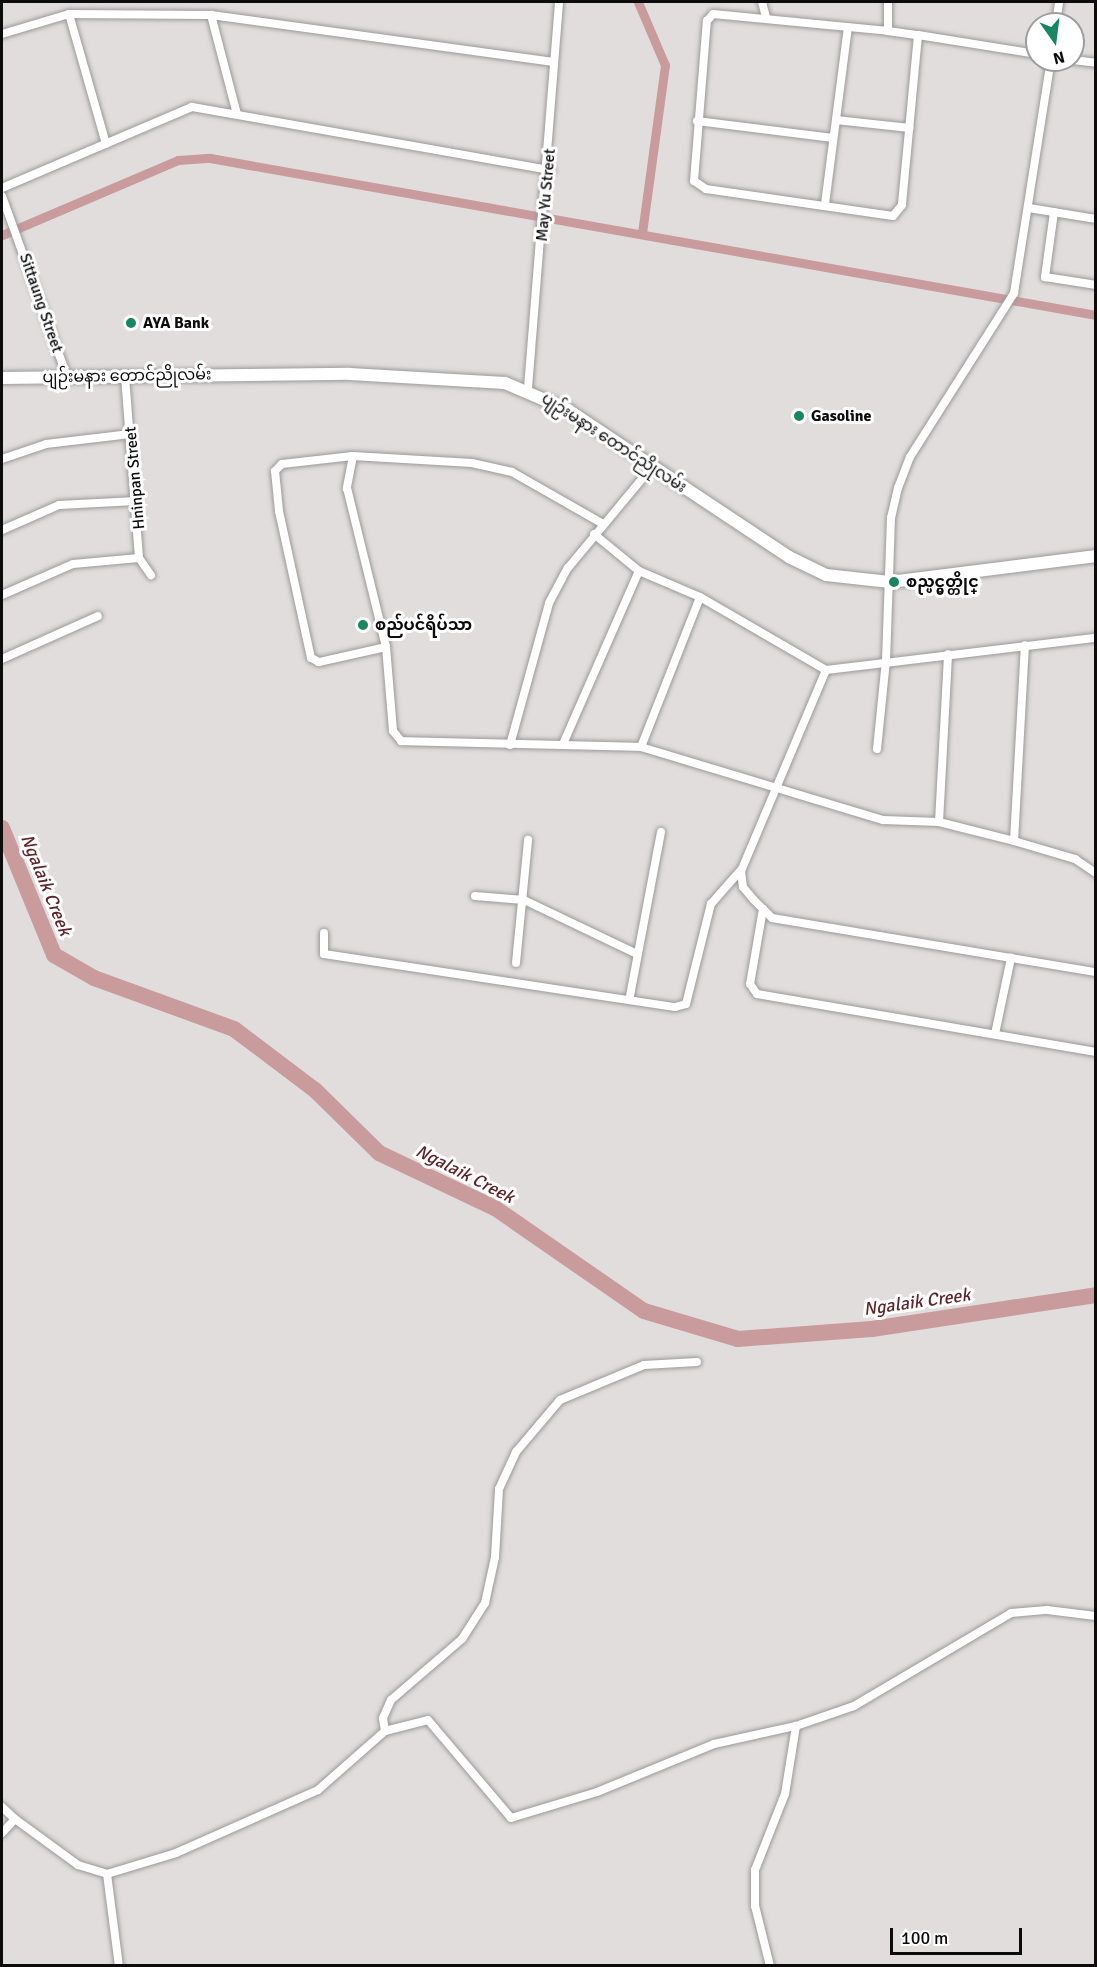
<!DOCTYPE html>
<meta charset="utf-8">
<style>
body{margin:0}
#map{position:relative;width:1097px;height:1967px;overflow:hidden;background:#e1dddd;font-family:Signika,"Noto Sans Myanmar",sans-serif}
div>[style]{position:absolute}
.canal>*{height:9px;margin:-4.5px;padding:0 4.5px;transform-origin:4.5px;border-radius:4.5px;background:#c99b9c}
.river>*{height:16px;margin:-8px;padding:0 8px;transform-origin:8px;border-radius:8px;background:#c99b9c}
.roads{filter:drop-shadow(0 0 2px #9c9999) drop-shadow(0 0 2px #9c9999)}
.minor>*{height:8px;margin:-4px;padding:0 4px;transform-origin:4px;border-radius:4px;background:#fff}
.primary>*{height:12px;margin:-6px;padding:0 6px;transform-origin:6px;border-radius:6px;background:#fff}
.dots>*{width:16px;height:16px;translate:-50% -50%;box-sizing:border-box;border:3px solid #fff;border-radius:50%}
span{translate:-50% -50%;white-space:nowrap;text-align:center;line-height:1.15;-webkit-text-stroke:6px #fff;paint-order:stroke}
.street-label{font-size:16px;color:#0d0c0c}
.poi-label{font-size:16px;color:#0d0c0c;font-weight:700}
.left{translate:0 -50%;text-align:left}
.water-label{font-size:18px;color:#5f252b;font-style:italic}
.frame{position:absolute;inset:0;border:3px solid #0d0c0c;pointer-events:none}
.north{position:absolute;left:1025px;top:12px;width:60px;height:60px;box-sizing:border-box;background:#fff;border:2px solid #9e9e9e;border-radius:50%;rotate:166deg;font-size:16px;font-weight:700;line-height:24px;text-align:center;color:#0d0c0c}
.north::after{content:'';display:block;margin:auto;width:21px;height:27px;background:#188663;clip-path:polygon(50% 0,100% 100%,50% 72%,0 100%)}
.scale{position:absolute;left:890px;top:1928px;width:132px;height:27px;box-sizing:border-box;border:3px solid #0d0c0c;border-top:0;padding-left:8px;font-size:18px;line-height:21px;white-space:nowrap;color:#0d0c0c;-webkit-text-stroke:4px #fff;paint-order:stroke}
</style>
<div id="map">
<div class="canal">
<div style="left:638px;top:2px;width:69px;rotate:66.8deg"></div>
<div style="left:665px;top:65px;width:170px;rotate:97.8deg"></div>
<div style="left:2px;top:235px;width:191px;rotate:-23.1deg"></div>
<div style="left:178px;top:160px;width:32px;rotate:-4deg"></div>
<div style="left:210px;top:158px;width:900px;rotate:10.05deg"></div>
</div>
<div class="river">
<div style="left:2px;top:828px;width:137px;rotate:67.7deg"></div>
<div style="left:54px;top:955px;width:46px;rotate:29.9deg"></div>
<div style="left:94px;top:978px;width:149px;rotate:20deg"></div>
<div style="left:234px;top:1029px;width:101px;rotate:37deg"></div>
<div style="left:315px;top:1090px;width:90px;rotate:44.5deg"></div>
<div style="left:379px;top:1153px;width:128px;rotate:25.4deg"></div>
<div style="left:495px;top:1208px;width:181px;rotate:34.7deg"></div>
<div style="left:644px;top:1311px;width:98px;rotate:16.6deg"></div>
<div style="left:738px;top:1339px;width:134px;rotate:-4.3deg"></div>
<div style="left:872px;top:1329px;width:227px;rotate:-8.6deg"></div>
</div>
<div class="roads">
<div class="minor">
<div style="left:762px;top:2px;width:16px;rotate:75deg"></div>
<div style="left:888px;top:2px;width:29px;rotate:90deg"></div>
<div style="left:69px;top:14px;width:135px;rotate:74.1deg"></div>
<div style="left:211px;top:15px;width:102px;rotate:75.3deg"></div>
<div style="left:1056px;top:24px;width:22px;rotate:-82deg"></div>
<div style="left:2px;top:34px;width:70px;rotate:-16.6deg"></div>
<div style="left:69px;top:14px;width:142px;rotate:0.4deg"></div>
<div style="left:211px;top:15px;width:346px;rotate:7.8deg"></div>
<div style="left:918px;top:35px;width:171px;rotate:95.4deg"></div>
<div style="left:902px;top:205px;width:14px;rotate:129deg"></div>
<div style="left:893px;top:216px;width:189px;rotate:-171.8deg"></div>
<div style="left:706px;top:189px;width:14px;rotate:-146deg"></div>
<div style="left:694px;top:181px;width:161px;rotate:-85.4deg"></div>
<div style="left:707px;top:21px;width:9px;rotate:-49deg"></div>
<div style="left:713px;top:14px;width:176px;rotate:5.5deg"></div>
<div style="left:888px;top:31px;width:30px;rotate:8deg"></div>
<div style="left:918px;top:35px;width:121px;rotate:9.1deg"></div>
<div style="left:1073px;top:60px;width:23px;rotate:7deg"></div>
<div style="left:836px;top:120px;width:74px;rotate:6.2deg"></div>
<div style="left:697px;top:121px;width:137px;rotate:7.1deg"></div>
<div style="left:2px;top:188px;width:207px;rotate:-23.1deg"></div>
<div style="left:192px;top:107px;width:364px;rotate:10deg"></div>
<div style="left:2px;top:196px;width:192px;rotate:70.2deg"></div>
<div style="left:825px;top:204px;width:178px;rotate:-82.6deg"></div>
<div style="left:1029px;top:208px;width:68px;rotate:9.3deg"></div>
<div style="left:1054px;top:212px;width:66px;rotate:97.9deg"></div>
<div style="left:1045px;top:277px;width:52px;rotate:8.9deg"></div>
<div style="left:125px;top:376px;width:183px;rotate:85.6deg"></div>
<div style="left:139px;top:558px;width:21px;rotate:55deg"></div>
<div style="left:528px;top:388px;width:387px;rotate:-85.4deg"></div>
<div style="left:353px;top:456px;width:33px;rotate:101deg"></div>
<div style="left:347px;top:488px;width:164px;rotate:76.2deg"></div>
<div style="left:386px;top:647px;width:84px;rotate:85.2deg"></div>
<div style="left:393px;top:731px;width:13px;rotate:51deg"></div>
<div style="left:401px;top:741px;width:240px;rotate:1.4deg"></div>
<div style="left:641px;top:747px;width:253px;rotate:16.8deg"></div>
<div style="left:883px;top:820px;width:56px;rotate:2deg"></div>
<div style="left:939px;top:822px;width:77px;rotate:14.2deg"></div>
<div style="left:1014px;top:841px;width:64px;rotate:16.4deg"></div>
<div style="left:1075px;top:859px;width:25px;rotate:34deg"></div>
<div style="left:2px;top:459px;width:46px;rotate:-18.8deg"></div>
<div style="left:46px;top:444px;width:85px;rotate:-6.8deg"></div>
<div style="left:2px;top:530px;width:62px;rotate:-23.7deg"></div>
<div style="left:59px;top:505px;width:77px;rotate:-3deg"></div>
<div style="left:594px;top:534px;width:58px;rotate:39.4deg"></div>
<div style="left:639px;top:571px;width:66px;rotate:23.1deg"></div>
<div style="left:700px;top:597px;width:146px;rotate:30.1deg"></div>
<div style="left:826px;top:670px;width:272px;rotate:-6.8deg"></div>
<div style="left:2px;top:595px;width:77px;rotate:-23.6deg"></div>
<div style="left:73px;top:564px;width:66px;rotate:-5.2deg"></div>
<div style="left:386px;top:647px;width:69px;rotate:167.4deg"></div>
<div style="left:319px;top:662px;width:9px;rotate:-153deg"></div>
<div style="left:311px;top:658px;width:150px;rotate:-102.3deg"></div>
<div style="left:279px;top:511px;width:40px;rotate:-95.7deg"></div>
<div style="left:275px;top:471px;width:10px;rotate:-45deg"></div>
<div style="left:282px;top:464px;width:71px;rotate:-6.4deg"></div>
<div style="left:353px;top:456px;width:119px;rotate:3.4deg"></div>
<div style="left:472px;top:463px;width:41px;rotate:12.7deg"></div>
<div style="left:512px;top:472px;width:105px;rotate:29.7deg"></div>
<div style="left:2px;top:659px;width:105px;rotate:-24.1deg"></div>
<div style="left:826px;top:670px;width:218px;rotate:112.9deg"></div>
<div style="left:741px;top:871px;width:16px;rotate:83deg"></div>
<div style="left:743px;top:887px;width:17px;rotate:50deg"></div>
<div style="left:754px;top:900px;width:25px;rotate:45deg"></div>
<div style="left:772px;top:918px;width:328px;rotate:9.5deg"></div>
<div style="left:563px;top:744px;width:189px;rotate:-66.3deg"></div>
<div style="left:510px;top:745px;width:147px;rotate:-74.6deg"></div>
<div style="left:549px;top:603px;width:40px;rotate:-62deg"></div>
<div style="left:568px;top:568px;width:131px;rotate:-50.3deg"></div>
<div style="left:641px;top:747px;width:161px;rotate:-68.5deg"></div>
<div style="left:877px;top:749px;width:88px;rotate:-84.2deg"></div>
<div style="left:886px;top:661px;width:143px;rotate:-88deg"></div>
<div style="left:891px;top:518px;width:31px;rotate:-77deg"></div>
<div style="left:898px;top:488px;width:33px;rotate:-69deg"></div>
<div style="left:910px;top:457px;width:194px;rotate:-57.6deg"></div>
<div style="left:1014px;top:293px;width:236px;rotate:-81deg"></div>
<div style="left:939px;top:822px;width:168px;rotate:-86.9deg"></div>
<div style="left:1014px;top:841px;width:196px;rotate:-86.8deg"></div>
<div style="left:475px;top:896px;width:49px;rotate:4.7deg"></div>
<div style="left:524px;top:900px;width:125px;rotate:25.5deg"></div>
<div style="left:763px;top:909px;width:76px;rotate:99.8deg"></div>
<div style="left:750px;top:984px;width:12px;rotate:55deg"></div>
<div style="left:757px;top:994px;width:344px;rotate:9.7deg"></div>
<div style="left:324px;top:933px;width:21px;rotate:90deg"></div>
<div style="left:324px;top:954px;width:355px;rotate:8.6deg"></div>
<div style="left:675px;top:1007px;width:11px;rotate:-15deg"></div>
<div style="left:686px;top:1004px;width:103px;rotate:-76deg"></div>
<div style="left:711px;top:904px;width:44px;rotate:-48.7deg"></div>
<div style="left:516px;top:963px;width:124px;rotate:-84.4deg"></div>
<div style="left:630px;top:996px;width:167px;rotate:-79.3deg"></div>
<div style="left:995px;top:1034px;width:78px;rotate:-78.1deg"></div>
<div style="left:385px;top:1731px;width:44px;rotate:-14.3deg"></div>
<div style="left:428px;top:1720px;width:128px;rotate:49.7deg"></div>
<div style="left:511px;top:1818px;width:90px;rotate:-16.8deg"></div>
<div style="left:597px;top:1792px;width:126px;rotate:-22.3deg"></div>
<div style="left:714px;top:1744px;width:84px;rotate:-12.4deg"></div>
<div style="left:796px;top:1726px;width:61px;rotate:-19deg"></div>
<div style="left:854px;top:1706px;width:182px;rotate:-30.6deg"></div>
<div style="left:1011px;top:1613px;width:36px;rotate:-5deg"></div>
<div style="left:1047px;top:1610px;width:49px;rotate:7deg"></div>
<div style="left:2px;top:1807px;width:18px;rotate:43deg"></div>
<div style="left:2px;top:1833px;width:19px;rotate:-47deg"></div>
<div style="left:15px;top:1819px;width:78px;rotate:36.1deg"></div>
<div style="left:78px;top:1865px;width:30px;rotate:17deg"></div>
<div style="left:107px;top:1874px;width:72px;rotate:-16.9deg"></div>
<div style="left:176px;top:1853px;width:155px;rotate:-23.9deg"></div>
<div style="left:318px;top:1790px;width:89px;rotate:-41.4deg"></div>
<div style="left:385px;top:1731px;width:13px;rotate:-99deg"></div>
<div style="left:383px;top:1718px;width:20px;rotate:-66deg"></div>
<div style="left:391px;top:1700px;width:94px;rotate:-40.7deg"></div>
<div style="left:462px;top:1639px;width:43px;rotate:-57.4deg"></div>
<div style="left:485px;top:1603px;width:47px;rotate:-77.7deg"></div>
<div style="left:495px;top:1557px;width:68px;rotate:-86.6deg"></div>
<div style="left:499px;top:1489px;width:41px;rotate:-65.3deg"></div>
<div style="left:516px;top:1452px;width:68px;rotate:-49.8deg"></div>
<div style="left:560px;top:1400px;width:91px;rotate:-22.6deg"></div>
<div style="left:644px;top:1365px;width:53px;rotate:-3.2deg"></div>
<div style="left:107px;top:1874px;width:93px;rotate:82.6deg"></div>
<div style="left:770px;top:1966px;width:62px;rotate:-104deg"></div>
<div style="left:755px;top:1906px;width:36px;rotate:-90deg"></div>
<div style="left:755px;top:1870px;width:82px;rotate:-68.5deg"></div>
<div style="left:785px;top:1794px;width:69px;rotate:-80.8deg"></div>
</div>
<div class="primary">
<div style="left:2px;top:378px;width:348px;rotate:-0.7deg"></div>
<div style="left:350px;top:374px;width:155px;rotate:3.3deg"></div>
<div style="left:505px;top:383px;width:69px;rotate:23.2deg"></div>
<div style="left:568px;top:410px;width:265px;rotate:33.6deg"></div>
<div style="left:789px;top:557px;width:41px;rotate:25.9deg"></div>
<div style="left:826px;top:575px;width:64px;rotate:6.2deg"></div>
<div style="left:890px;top:582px;width:208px;rotate:-7.2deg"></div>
</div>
</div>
<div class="dots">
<div style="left:131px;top:323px;background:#188663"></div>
<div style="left:799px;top:416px;background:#188663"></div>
<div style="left:894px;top:582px;background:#188663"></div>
<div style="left:363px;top:625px;background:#188663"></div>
</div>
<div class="street-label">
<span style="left:546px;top:195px;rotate:-85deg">May Yu Street</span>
<span style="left:41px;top:303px;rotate:71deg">Sittaung Street</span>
<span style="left:127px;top:376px;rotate:-1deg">ပျဉ်းမနား တောင်ညိုလမ်း</span>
<span style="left:614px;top:443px;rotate:33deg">ပျဉ်းမနား တောင်ညိုလမ်း</span>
<span style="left:135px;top:478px;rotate:-95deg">Hninpan Street</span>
</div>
<div class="poi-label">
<span class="left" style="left:143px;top:323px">AYA Bank</span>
<span class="left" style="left:811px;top:416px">Gasoline</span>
<span class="left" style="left:906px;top:582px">စည္ပင္မွတ္တိုင္</span>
<span class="left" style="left:375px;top:625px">စည်ပင်ရိပ်သာ</span>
</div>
<div class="water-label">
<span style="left:46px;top:885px;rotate:68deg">Ngalaik Creek</span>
<span style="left:465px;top:1174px;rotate:27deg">Ngalaik Creek</span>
<span style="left:917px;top:1302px;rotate:-8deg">Ngalaik Creek</span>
</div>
<div class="frame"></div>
<div class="north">N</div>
<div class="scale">100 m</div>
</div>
